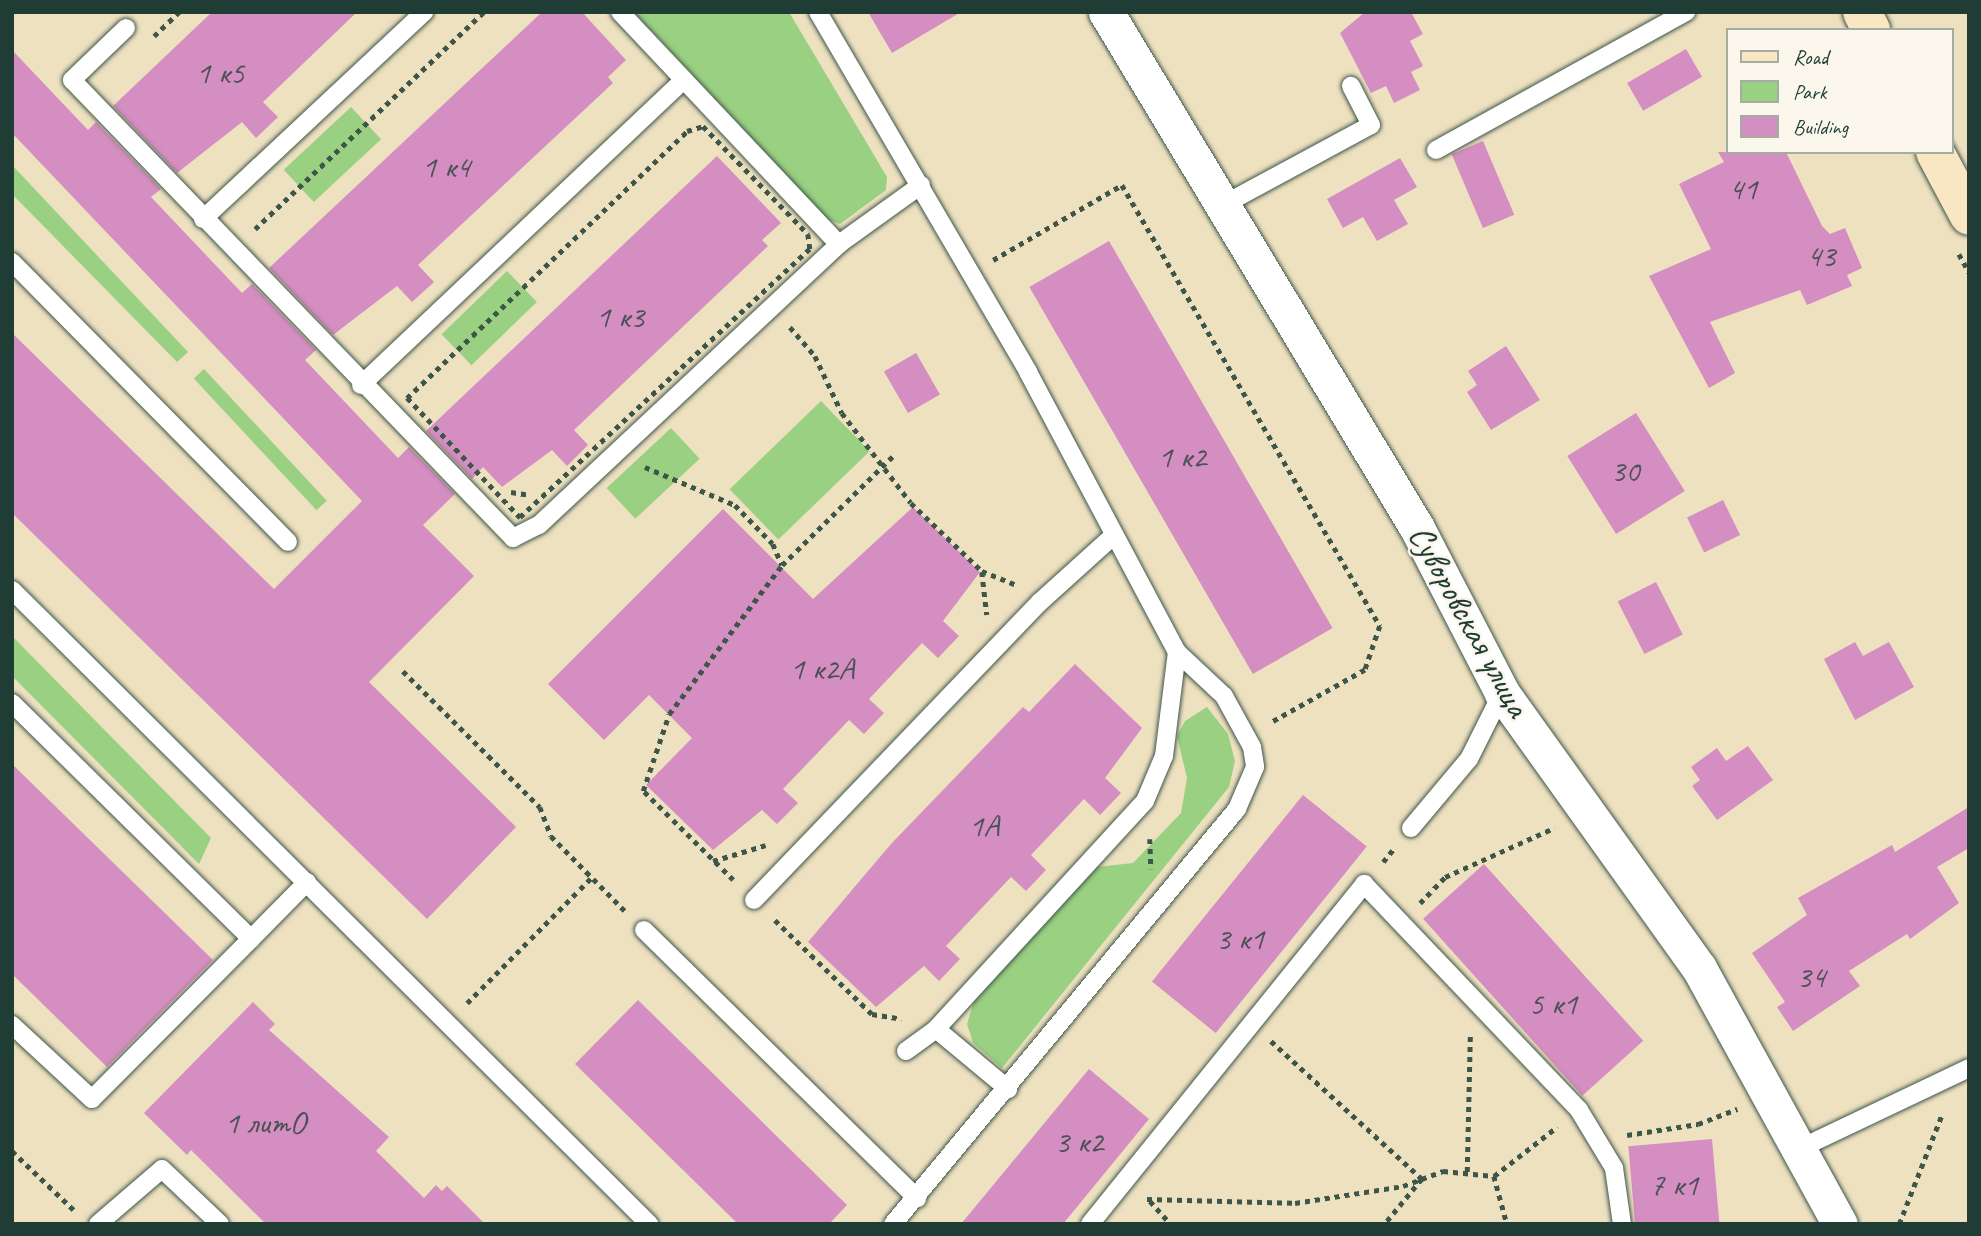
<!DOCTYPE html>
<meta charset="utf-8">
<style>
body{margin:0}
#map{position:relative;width:1981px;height:1236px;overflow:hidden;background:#eee1c0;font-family:Caveat,sans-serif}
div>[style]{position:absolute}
.green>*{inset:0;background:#9ad082;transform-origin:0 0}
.building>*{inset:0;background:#d48ec1;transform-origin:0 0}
.path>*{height:4.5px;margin-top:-2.25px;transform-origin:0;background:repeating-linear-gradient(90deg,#3e5649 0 5px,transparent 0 10px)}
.roads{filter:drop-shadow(0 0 2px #3e5649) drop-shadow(0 0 2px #3e5649)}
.lane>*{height:18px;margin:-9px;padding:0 9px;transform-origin:9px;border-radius:9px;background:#fff}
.street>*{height:35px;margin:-17.5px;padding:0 17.5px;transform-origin:17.5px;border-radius:17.5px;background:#fff}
.secondary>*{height:38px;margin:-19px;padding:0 19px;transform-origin:19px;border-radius:19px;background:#f9e7c3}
span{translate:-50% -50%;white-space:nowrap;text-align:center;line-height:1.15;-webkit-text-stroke:5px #fbf7ec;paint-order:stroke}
.number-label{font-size:32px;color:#4c5157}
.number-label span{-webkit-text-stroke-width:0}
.street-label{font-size:35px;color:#1f3d34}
.frame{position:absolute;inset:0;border:14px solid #1f3d34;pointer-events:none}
.legend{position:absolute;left:1726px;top:28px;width:228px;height:126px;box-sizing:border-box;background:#fbf7ec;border:2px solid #a3ada2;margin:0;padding:9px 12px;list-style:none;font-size:21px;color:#1f3d34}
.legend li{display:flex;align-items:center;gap:14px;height:35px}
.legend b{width:35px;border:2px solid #a3ada2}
</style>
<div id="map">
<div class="green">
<div style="clip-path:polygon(634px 12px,789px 12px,887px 177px,886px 190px,840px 224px,827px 219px)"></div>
<div style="left:351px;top:107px;width:44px;height:92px;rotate:47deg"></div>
<div style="clip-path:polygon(12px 165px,188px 352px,177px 362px,12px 194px)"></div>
<div style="left:507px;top:271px;width:43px;height:91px;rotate:46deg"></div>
<div style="left:204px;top:369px;width:180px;height:14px;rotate:47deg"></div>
<div style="left:821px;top:401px;width:70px;height:127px;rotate:46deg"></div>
<div style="left:671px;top:428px;width:42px;height:88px;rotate:47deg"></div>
<div style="clip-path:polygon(12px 636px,211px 838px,199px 864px,12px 676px)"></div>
<div style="clip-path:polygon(1207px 707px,1228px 734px,1235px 761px,1229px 787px,1002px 1068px,973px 1043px,967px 1024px,976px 995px,1097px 867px,1133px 863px,1181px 813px,1187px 778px,1177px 736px,1185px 721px)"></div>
</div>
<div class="building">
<div style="clip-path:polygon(212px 12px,357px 12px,263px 102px,278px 117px,256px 138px,242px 122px,177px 173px,113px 106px)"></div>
<div style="clip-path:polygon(542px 12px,582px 12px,626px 60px,608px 77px,613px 83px,418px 265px,434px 282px,412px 302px,397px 286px,333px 335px,269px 268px)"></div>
<div style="clip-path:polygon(868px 12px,961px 12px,892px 53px)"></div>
<div style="clip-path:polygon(1365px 12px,1411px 12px,1423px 34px,1410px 41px,1423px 66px,1411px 72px,1420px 90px,1394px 103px,1386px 86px,1371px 93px,1340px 33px)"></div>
<div style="left:1686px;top:49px;width:32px;height:68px;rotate:60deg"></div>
<div style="clip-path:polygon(12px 50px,88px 130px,96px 122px,161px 189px,151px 197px,242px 293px,252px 284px,316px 350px,305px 360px,398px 458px,409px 447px,455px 494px,423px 525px,474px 576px,369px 682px,516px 827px,427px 919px,12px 513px,12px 333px,274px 589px,362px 501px,12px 133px)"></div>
<div style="left:1483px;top:141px;width:80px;height:34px;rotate:67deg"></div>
<div style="clip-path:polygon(1718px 152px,1786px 152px,1822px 226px,1830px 234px,1845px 228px,1862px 268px,1847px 275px,1852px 286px,1807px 305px,1800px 290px,1710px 322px,1735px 373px,1709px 388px,1649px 276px,1711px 249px,1679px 184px,1724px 162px)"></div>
<div style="clip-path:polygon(717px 156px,781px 223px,762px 240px,768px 246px,574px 430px,588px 445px,567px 466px,552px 450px,502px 487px,483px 467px,472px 479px,426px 431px)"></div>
<div style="clip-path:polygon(1400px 158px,1417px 187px,1394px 200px,1408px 224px,1377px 241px,1363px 217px,1343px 228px,1327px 199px)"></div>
<div style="left:1109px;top:241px;width:447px;height:92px;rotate:60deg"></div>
<div style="clip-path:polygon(1506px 346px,1540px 400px,1491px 430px,1467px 392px,1477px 385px,1468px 371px)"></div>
<div style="left:916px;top:353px;width:48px;height:37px;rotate:60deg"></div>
<div style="left:1636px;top:413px;width:92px;height:81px;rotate:58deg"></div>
<div style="left:1723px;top:500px;width:39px;height:40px;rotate:64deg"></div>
<div style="clip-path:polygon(913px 507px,980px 572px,943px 621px,959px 636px,938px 658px,922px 643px,869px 699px,884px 713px,864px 734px,849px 720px,783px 789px,798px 803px,777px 824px,762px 810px,713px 850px,646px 785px,692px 738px,649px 695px,604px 740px,548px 684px,723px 509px,813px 599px)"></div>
<div style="left:1656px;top:582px;width:59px;height:43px;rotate:63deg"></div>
<div style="clip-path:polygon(1855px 642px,1863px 656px,1889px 642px,1914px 687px,1855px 720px,1824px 659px)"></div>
<div style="clip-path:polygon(1075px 664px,1142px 728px,1105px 778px,1121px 793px,1100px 815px,1084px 799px,1031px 855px,1046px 870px,1026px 891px,1011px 877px,946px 946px,960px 959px,939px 981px,924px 966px,876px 1007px,808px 942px,891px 844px,1023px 707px,1029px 712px)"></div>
<div style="clip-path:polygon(1748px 746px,1773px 780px,1717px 820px,1692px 786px,1700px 780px,1691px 767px,1717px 748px,1726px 761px)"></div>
<div style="clip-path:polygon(12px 764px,213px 960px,107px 1067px,12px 974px)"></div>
<div style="left:1303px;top:795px;width:82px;height:240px;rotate:39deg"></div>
<div style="clip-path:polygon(1969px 807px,1969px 848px,1937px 867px,1959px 903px,1910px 939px,1907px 934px,1849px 971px,1860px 986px,1793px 1031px,1777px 1007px,1785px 1002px,1752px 953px,1807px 915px,1798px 898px,1892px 845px,1895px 852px)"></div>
<div style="left:1484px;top:864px;width:238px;height:82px;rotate:48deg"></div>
<div style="clip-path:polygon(638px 1000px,847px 1205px,829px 1224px,738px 1224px,575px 1064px)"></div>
<div style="clip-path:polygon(253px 1002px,275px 1024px,269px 1030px,389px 1137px,376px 1151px,424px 1198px,436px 1185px,442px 1191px,447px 1186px,485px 1224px,266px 1224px,191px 1150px,187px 1155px,144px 1113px)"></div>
<div style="clip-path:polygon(1089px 1069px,1149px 1119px,1063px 1224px,961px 1224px)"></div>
<div style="left:1712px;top:1139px;width:85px;height:84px;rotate:85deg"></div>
</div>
<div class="path">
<div style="left:154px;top:36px;width:35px;rotate:-44deg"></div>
<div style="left:703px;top:126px;width:151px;rotate:45.8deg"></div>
<div style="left:808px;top:234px;width:15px;rotate:82deg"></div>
<div style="left:810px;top:249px;width:396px;rotate:137.2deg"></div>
<div style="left:520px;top:518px;width:165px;rotate:-133.3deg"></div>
<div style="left:407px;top:398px;width:387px;rotate:-43.6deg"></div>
<div style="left:687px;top:131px;width:17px;rotate:-17deg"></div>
<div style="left:255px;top:229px;width:315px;rotate:-43.5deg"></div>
<div style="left:1959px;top:254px;width:21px;rotate:61deg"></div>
<div style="left:993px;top:260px;width:149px;rotate:-30.2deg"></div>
<div style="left:1122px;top:185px;width:511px;rotate:59.67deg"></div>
<div style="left:1380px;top:626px;width:46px;rotate:108.8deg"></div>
<div style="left:1365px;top:670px;width:109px;rotate:150.8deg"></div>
<div style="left:790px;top:327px;width:38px;rotate:49deg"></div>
<div style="left:815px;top:356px;width:63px;rotate:64.7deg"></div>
<div style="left:842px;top:413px;width:113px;rotate:52.5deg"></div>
<div style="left:911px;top:503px;width:98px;rotate:43.8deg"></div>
<div style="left:982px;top:571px;width:35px;rotate:22deg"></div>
<div style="left:645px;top:467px;width:98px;rotate:22.9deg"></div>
<div style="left:735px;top:505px;width:54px;rotate:45.7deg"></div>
<div style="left:773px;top:544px;width:23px;rotate:67deg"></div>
<div style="left:511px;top:492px;width:18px;rotate:9deg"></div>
<div style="left:982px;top:572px;width:43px;rotate:83.4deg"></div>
<div style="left:403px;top:671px;width:193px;rotate:44.8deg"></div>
<div style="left:540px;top:807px;width:31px;rotate:69deg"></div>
<div style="left:551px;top:836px;width:107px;rotate:45.4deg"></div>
<div style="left:1150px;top:839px;width:30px;rotate:88deg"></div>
<div style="left:713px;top:861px;width:55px;rotate:-16.8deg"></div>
<div style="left:1383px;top:862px;width:19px;rotate:-51deg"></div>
<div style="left:733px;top:880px;width:127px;rotate:-135.3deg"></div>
<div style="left:643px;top:791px;width:81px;rotate:-71.3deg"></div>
<div style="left:669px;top:714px;width:187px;rotate:-52.8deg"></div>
<div style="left:782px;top:565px;width:158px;rotate:-44.5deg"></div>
<div style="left:1420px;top:903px;width:36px;rotate:-46deg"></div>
<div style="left:1445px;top:877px;width:120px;rotate:-24.2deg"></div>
<div style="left:775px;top:920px;width:135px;rotate:44.1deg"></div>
<div style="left:872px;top:1014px;width:30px;rotate:9deg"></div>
<div style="left:467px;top:1003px;width:177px;rotate:-45.2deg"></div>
<div style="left:1271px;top:1041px;width:205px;rotate:42.4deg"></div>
<div style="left:1422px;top:1179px;width:58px;rotate:129.4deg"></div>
<div style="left:1627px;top:1135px;width:72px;rotate:-8.8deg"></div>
<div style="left:1698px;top:1124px;width:42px;rotate:-21deg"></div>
<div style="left:12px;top:1151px;width:87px;rotate:43.6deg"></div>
<div style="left:1467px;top:1172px;width:136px;rotate:-88.7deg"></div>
<div style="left:1494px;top:1176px;width:50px;rotate:74.8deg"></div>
<div style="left:1147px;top:1199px;width:148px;rotate:1.5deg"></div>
<div style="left:1295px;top:1203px;width:109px;rotate:-8.9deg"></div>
<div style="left:1403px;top:1186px;width:43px;rotate:-20.6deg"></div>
<div style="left:1443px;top:1171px;width:51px;rotate:5.6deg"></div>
<div style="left:1494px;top:1176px;width:80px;rotate:-37.9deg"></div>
<div style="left:1150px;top:1201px;width:31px;rotate:48deg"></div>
<div style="left:1899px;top:1224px;width:118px;rotate:-68.6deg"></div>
</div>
<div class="roads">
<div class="lane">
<div style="left:620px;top:12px;width:319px;rotate:46.7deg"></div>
<div style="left:818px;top:12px;width:417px;rotate:59.7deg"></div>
<div style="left:1028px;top:372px;width:317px;rotate:62deg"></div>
<div style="left:1177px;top:652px;width:64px;rotate:43.1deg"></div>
<div style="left:1224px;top:696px;width:58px;rotate:61.2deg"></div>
<div style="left:1252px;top:747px;width:20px;rotate:81deg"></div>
<div style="left:1255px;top:767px;width:46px;rotate:113.2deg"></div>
<div style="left:1237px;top:809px;width:539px;rotate:129.66deg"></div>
<div style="left:126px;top:28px;width:75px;rotate:136.1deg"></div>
<div style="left:72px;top:80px;width:636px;rotate:46.08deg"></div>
<div style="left:513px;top:538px;width:29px;rotate:-27deg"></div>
<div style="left:539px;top:525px;width:411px;rotate:-43.1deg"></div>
<div style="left:839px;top:244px;width:101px;rotate:-35.7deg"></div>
<div style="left:1436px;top:150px;width:286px;rotate:-28.9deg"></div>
<div style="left:1223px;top:205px;width:168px;rotate:-28.4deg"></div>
<div style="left:1371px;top:125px;width:44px;rotate:-117.1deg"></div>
<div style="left:203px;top:219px;width:303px;rotate:-43.1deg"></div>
<div style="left:12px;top:262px;width:393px;rotate:45.4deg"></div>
<div style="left:361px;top:385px;width:444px;rotate:-43.4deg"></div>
<div style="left:12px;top:590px;width:899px;rotate:44.86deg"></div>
<div style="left:12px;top:703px;width:336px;rotate:44.6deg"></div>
<div style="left:251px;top:939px;width:80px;rotate:-45.5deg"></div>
<div style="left:1411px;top:828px;width:90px;rotate:-50deg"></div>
<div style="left:1469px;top:759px;width:74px;rotate:-63.4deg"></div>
<div style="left:754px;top:900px;width:413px;rotate:-46.2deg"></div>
<div style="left:1040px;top:602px;width:98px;rotate:-42.1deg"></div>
<div style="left:644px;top:930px;width:383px;rotate:44.5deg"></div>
<div style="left:12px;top:1025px;width:109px;rotate:42.8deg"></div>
<div style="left:92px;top:1099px;width:226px;rotate:-45.2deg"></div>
<div style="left:936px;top:1029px;width:94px;rotate:39.8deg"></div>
<div style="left:906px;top:1051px;width:37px;rotate:-36deg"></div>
<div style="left:936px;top:1029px;width:309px;rotate:-47.5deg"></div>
<div style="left:1145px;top:801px;width:49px;rotate:-67.1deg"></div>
<div style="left:1164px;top:756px;width:105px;rotate:-82.9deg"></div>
<div style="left:1803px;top:1147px;width:184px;rotate:-25.4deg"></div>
<div style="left:98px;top:1224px;width:84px;rotate:-40.7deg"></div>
<div style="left:162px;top:1169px;width:80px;rotate:43.5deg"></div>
<div style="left:1090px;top:1224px;width:437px;rotate:-51.1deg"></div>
<div style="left:1364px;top:884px;width:312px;rotate:46.4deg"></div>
<div style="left:1579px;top:1110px;width:68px;rotate:58.9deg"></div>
<div style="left:1614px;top:1168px;width:57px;rotate:81.9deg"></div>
</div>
<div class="street">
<div style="left:1106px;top:12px;width:602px;rotate:58.92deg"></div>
<div style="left:1417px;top:528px;width:186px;rotate:62.7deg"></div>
<div style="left:1502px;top:693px;width:338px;rotate:54.4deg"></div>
<div style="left:1699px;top:968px;width:292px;rotate:61.2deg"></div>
</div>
<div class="secondary">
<div style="left:1862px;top:12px;width:20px;rotate:63deg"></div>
<div style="left:1935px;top:152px;width:72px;rotate:62deg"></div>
</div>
</div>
<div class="number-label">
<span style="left:220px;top:73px">1 к5</span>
<span style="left:446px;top:167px">1 к4</span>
<span style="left:1743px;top:189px">41</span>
<span style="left:1821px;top:256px">43</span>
<span style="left:620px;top:317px">1 к3</span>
<span style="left:1182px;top:457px">1 к2</span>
<span style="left:1625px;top:471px">30</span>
<span style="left:822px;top:669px">1 к2А</span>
<span style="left:984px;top:826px">1А</span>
<span style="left:1240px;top:939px">3 к1</span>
<span style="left:1811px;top:977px">34</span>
<span style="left:1553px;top:1004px">5 к1</span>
<span style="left:265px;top:1123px">1 литО</span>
<span style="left:1079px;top:1142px">3 к2</span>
<span style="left:1674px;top:1185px">7 к1</span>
</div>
<div class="street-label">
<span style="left:1469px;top:621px;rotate:61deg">Суворовская улица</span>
</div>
<div class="frame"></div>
<ul class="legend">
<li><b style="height:9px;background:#f9e7c3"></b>Road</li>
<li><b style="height:19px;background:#9ad082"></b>Park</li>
<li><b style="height:19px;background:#d48ec1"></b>Building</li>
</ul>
</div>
